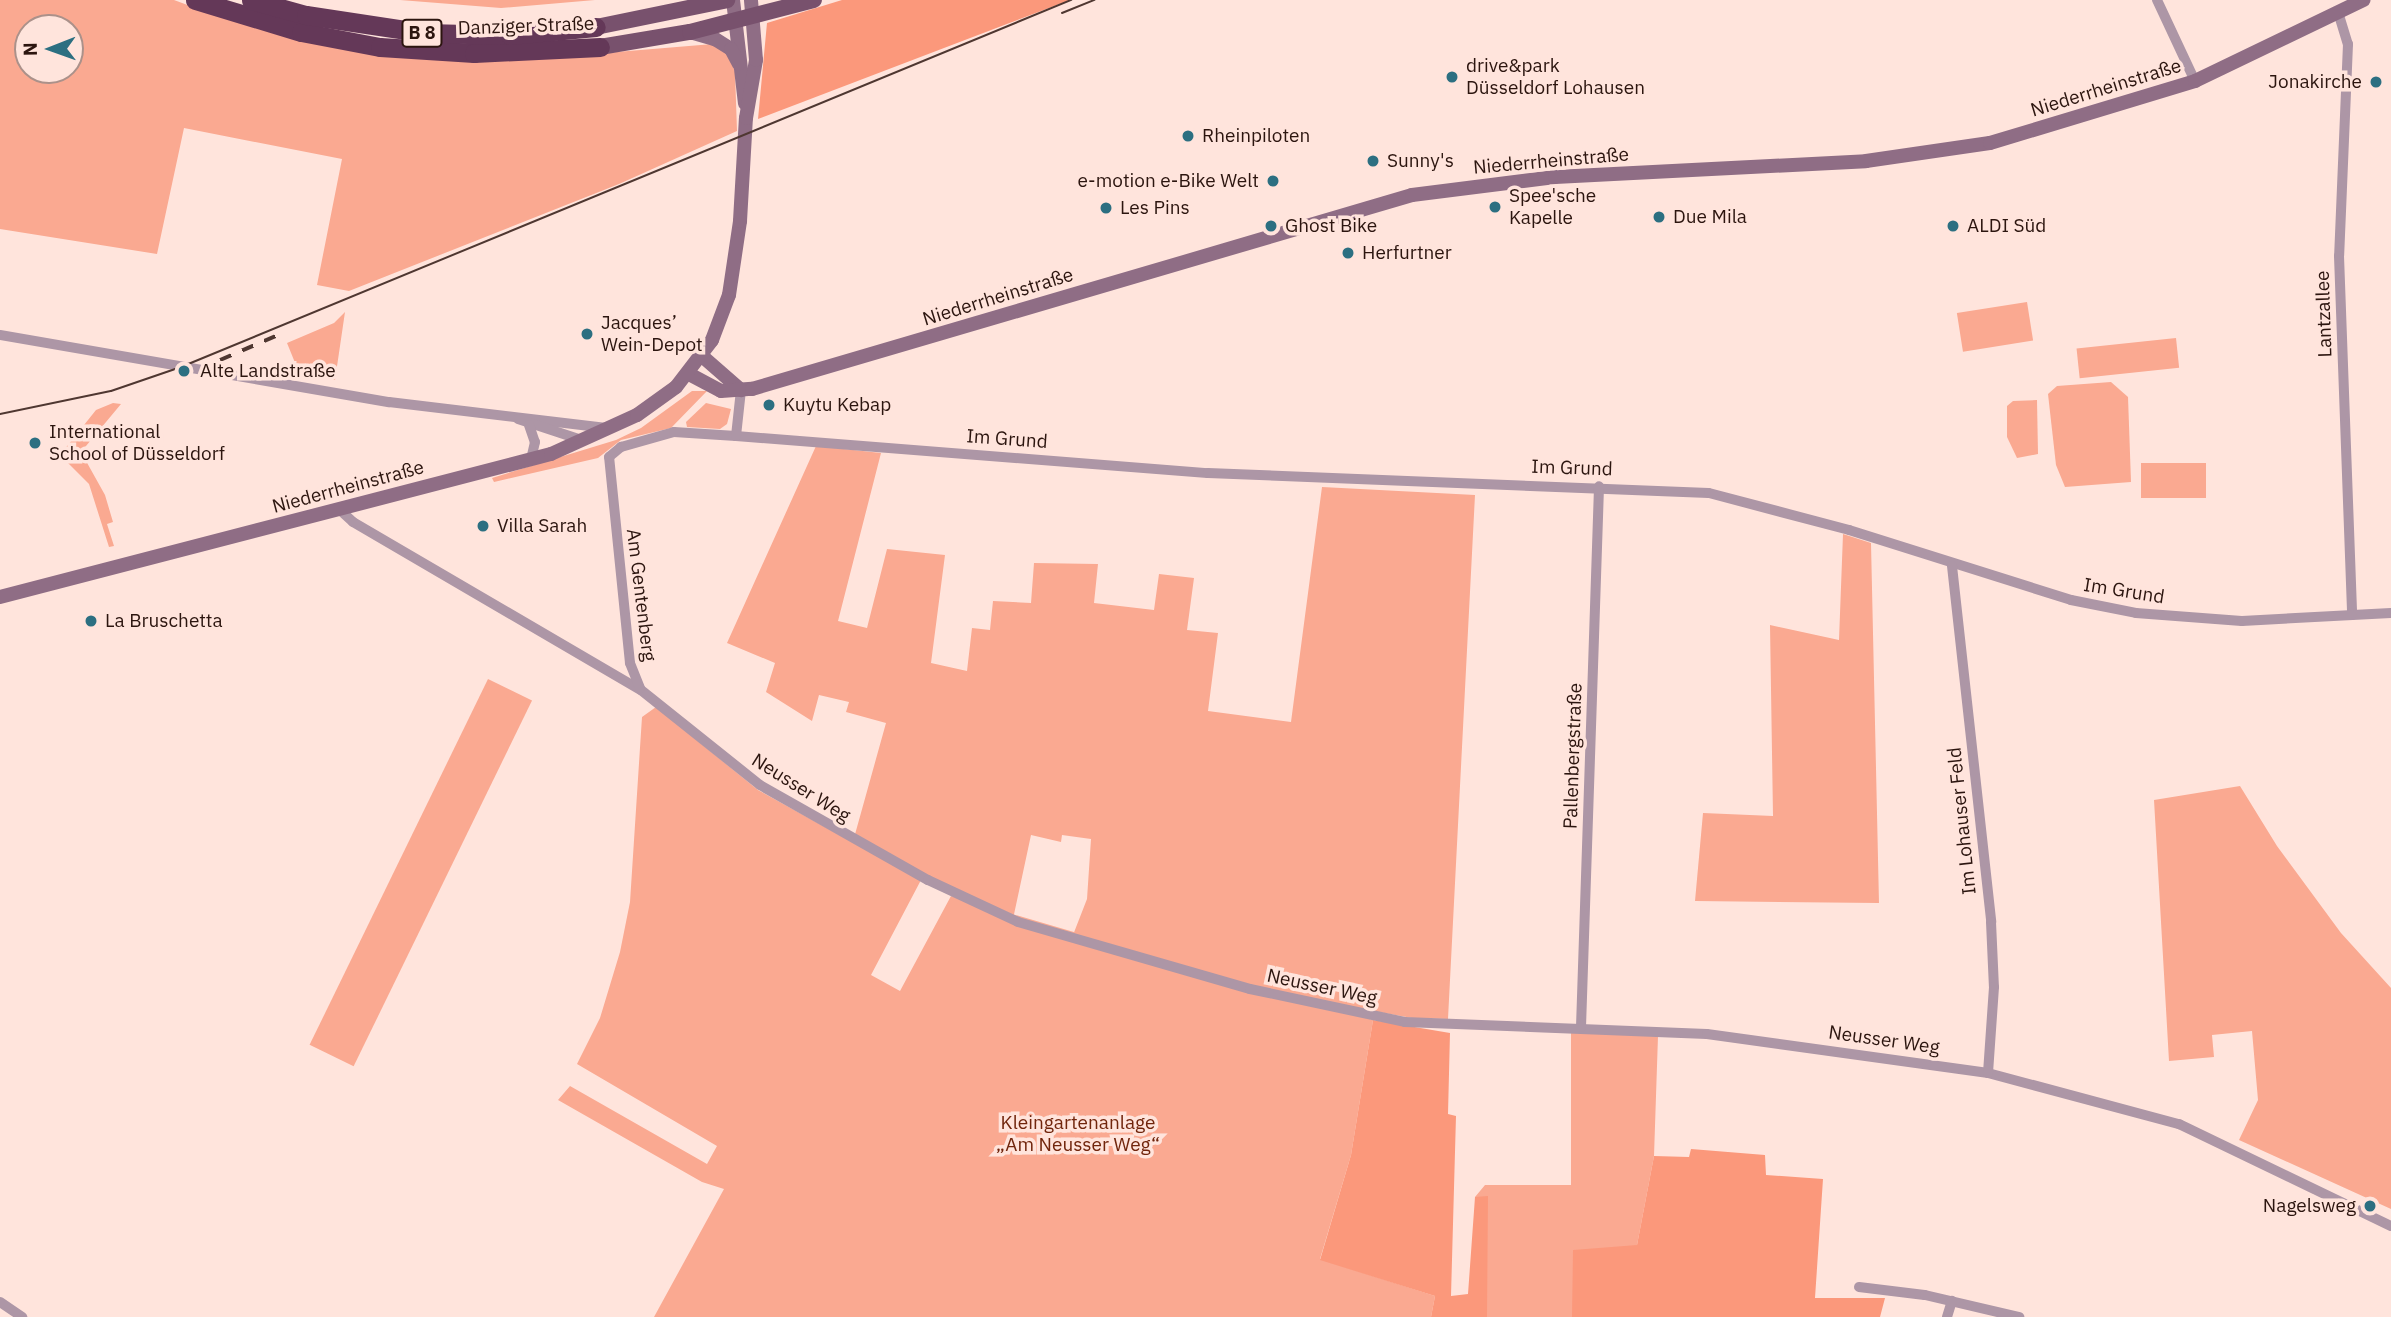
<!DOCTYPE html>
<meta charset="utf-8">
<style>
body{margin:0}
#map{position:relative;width:2391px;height:1317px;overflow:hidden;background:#ffe4dc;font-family:"IBM Plex Sans",sans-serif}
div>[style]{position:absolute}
.green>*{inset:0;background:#faa991;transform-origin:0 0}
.forest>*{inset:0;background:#fb987b}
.street>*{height:10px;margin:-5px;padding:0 5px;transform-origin:5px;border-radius:5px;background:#ad96a6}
.secondary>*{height:14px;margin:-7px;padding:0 7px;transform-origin:7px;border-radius:7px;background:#8f6d85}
.primary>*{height:16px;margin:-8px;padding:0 8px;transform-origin:8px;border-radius:8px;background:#78516d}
.highway>*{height:19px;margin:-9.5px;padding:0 9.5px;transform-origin:9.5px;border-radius:9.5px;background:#643858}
.tram>*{height:2px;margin:-1px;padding:0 1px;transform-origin:1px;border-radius:1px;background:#4f3731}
.rail>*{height:3.5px;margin-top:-1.75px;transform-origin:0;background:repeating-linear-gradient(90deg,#4f3731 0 12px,transparent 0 24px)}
.dots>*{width:19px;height:19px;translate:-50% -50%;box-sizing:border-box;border:4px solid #ffe4dc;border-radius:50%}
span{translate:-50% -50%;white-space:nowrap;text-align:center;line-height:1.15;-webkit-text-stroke:7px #ffe4dc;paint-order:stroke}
.shield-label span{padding:2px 5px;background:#ffe4dc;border:2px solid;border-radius:5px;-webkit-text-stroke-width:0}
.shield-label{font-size:18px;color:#2c150f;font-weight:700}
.street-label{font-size:19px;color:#2c150f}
.poi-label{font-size:19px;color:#2c150f}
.left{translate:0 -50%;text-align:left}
.right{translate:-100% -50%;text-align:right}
.park-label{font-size:19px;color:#71250c}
.north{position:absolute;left:14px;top:14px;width:70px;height:70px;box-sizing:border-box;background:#ffe4dc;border:2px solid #ab918a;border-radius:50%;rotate:269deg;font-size:19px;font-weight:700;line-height:28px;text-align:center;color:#2c150f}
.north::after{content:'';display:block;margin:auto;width:24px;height:32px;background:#2c6f81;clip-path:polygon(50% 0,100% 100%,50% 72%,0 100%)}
</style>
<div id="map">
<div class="green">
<div style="clip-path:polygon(evenodd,0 0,174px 0,201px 10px,507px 61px,713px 44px,729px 54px,735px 72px,737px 131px,619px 184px,349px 291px,317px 285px,342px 159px,184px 128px,157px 254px,0 229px,0 0,28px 28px,70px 28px,70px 70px,28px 70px,28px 28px)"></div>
<div style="clip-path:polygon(400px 0,595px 0,501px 8px)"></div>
<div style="left:2027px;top:302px;width:39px;height:71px;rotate:81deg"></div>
<div style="clip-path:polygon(345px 312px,335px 380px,300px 375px,287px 343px,334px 323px)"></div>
<div style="left:2176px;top:338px;width:30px;height:100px;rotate:84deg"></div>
<div style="clip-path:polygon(2111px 382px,2128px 397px,2131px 482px,2065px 487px,2056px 465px,2048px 394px,2057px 386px)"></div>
<div style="clip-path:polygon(692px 391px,707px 391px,671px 428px,621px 440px,598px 458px,494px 482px,492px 478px,616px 440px,641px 428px)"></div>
<div style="clip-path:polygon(2037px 400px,2038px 454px,2017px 458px,2007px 437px,2007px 406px,2013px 401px)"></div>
<div style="clip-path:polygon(113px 403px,121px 404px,81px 452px,105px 495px,113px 522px,107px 524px,114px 546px,109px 547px,89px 484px,60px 455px,96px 410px)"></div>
<div style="clip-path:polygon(706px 403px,731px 409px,727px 424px,720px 429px,687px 427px,686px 422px)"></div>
<div style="clip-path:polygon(816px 446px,881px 453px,838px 621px,867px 628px,887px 549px,945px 555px,931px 663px,967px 671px,972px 628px,990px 630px,993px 601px,1031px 603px,1034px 563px,1098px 564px,1094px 603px,1154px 610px,1159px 574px,1194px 578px,1187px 630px,1218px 633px,1208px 711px,1291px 722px,1322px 487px,1475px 495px,1448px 1019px,1412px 1018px,1291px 996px,1073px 935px,1087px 899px,1091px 839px,1062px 835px,1061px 842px,1031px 835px,1013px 919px,854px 838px,886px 723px,846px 712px,849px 702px,819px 695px,812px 721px,766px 692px,775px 663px,727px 643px)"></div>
<div style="left:2206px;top:463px;width:35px;height:65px;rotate:90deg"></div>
<div style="clip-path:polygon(1843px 534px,1871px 543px,1879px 903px,1695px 901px,1703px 813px,1773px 816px,1770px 625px,1839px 640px)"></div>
<div style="left:488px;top:679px;width:49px;height:407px;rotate:26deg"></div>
<div style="clip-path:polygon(656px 707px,758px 790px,921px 880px,871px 975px,900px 991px,951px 896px,1373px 1020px,1351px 1155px,1320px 1259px,1435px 1296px,1431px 1317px,654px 1317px,724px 1189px,702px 1182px,558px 1100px,570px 1086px,707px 1164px,717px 1146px,577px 1064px,600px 1018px,620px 952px,630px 902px,642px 717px)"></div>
<div style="clip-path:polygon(2240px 786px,2277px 846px,2341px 933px,2391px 988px,2391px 1209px,2239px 1140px,2258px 1100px,2252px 1031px,2212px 1035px,2214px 1057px,2169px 1061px,2154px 800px)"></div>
<div style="clip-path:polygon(1571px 1032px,1658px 1036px,1654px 1156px,1637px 1245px,1572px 1317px,1487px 1317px,1475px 1197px,1485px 1185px,1571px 1185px)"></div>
</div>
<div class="forest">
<div style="clip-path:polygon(842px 0,1070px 0,758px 119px,767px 23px)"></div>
<div style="clip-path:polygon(1373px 1020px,1450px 1033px,1448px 1114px,1456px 1116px,1451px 1296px,1468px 1294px,1475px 1197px,1488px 1196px,1487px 1317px,1431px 1317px,1435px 1296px,1320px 1260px,1351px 1155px)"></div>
<div style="clip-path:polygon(1691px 1149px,1765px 1155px,1766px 1175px,1823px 1179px,1815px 1298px,1885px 1298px,1880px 1317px,1572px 1317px,1573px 1250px,1637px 1245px,1654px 1156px,1689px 1157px)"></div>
</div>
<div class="street">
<div style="left:2157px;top:0;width:89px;rotate:64.9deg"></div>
<div style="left:2338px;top:12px;width:34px;rotate:73deg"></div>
<div style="left:2348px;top:44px;width:212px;rotate:92.4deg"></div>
<div style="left:2339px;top:256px;width:359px;rotate:87.9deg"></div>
<div style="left:0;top:335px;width:395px;rotate:9.8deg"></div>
<div style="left:389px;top:402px;width:221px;rotate:6.8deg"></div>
<div style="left:518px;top:419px;width:67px;rotate:18.2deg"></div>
<div style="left:529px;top:425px;width:18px;rotate:71deg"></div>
<div style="left:535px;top:442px;width:17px;rotate:103deg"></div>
<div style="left:736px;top:436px;width:473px;rotate:4.5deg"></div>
<div style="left:1208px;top:473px;width:501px;rotate:2.29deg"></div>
<div style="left:1709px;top:493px;width:145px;rotate:14.8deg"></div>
<div style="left:1849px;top:530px;width:233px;rotate:17.5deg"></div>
<div style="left:2071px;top:600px;width:66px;rotate:11.3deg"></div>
<div style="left:2136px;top:613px;width:106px;rotate:4.3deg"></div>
<div style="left:2242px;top:621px;width:149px;rotate:-3.1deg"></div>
<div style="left:339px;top:509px;width:19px;rotate:43deg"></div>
<div style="left:353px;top:522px;width:333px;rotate:30.3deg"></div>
<div style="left:641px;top:690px;width:152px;rotate:38.6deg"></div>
<div style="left:760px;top:785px;width:193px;rotate:29.5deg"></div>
<div style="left:928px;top:880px;width:99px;rotate:25deg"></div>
<div style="left:1018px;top:922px;width:241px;rotate:16.1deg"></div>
<div style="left:1250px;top:989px;width:158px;rotate:12deg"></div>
<div style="left:1405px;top:1022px;width:302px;rotate:2.3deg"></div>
<div style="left:1707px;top:1034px;width:284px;rotate:7.9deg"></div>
<div style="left:1988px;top:1073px;width:198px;rotate:15deg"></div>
<div style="left:2179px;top:1124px;width:235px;rotate:25.7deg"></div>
<div style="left:1952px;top:566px;width:358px;rotate:83.7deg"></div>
<div style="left:1991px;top:922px;width:65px;rotate:87.4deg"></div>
<div style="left:1994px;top:987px;width:86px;rotate:94deg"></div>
<div style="left:640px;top:688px;width:27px;rotate:-112deg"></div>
<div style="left:630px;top:663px;width:207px;rotate:-95.8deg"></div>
<div style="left:609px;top:457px;width:16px;rotate:-40deg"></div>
<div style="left:621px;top:447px;width:55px;rotate:-15.8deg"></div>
<div style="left:674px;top:432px;width:62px;rotate:3.7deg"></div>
<div style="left:736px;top:436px;width:46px;rotate:-83.8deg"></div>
<div style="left:1581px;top:1027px;width:541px;rotate:-88.09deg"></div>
<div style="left:1859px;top:1287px;width:66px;rotate:6.9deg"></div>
<div style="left:1925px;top:1295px;width:97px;rotate:13.2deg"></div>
<div style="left:0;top:1302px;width:27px;rotate:34deg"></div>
<div style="left:1947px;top:1317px;width:17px;rotate:-73deg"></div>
</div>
<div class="secondary">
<div style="left:733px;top:0;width:104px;rotate:83.4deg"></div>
<div style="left:690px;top:32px;width:26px;rotate:16deg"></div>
<div style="left:715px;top:39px;width:19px;rotate:32deg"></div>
<div style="left:731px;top:49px;width:17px;rotate:62deg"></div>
<div style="left:702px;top:356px;width:52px;rotate:41.1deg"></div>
<div style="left:689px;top:374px;width:36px;rotate:28deg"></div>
<div style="left:721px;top:391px;width:31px;rotate:-4deg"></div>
<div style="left:752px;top:389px;width:688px;rotate:-16.38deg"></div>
<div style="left:1412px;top:195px;width:144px;rotate:-7.2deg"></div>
<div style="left:1555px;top:177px;width:311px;rotate:-2.9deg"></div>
<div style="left:1866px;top:161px;width:125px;rotate:-8.3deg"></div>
<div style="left:1990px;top:143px;width:214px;rotate:-16.8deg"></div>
<div style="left:2195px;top:81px;width:187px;rotate:-25.7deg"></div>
<div style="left:0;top:597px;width:569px;rotate:-14.55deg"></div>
<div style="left:551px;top:454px;width:94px;rotate:-24.4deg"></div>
<div style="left:637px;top:415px;width:48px;rotate:-35.7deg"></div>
<div style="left:676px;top:387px;width:59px;rotate:-52.5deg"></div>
<div style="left:712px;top:340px;width:48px;rotate:-69.3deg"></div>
<div style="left:729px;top:295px;width:75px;rotate:-81.5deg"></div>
<div style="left:740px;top:221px;width:103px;rotate:-86.7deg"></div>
<div style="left:746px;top:118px;width:59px;rotate:-80.2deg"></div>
<div style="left:756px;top:60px;width:60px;rotate:-94.8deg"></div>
</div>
<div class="primary">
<div style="left:596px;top:27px;width:134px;rotate:-11.6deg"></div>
<div style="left:600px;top:47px;width:91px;rotate:-9.5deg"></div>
<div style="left:690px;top:32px;width:128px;rotate:-14.5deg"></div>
</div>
<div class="highway">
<div style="left:195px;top:0;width:111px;rotate:16.8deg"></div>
<div style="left:301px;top:32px;width:80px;rotate:10.8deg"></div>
<div style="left:380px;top:47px;width:94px;rotate:3.7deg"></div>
<div style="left:474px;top:53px;width:126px;rotate:-2.7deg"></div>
<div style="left:251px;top:0;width:57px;rotate:15.3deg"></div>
<div style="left:306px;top:15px;width:120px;rotate:8.6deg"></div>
<div style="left:425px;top:33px;width:85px;rotate:1.3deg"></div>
<div style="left:510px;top:35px;width:86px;rotate:-5.3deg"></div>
</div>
<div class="tram">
<div style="left:1062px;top:13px;width:35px;rotate:-22deg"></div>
<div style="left:0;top:414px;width:113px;rotate:-11.7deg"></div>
<div style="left:111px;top:391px;width:74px;rotate:-18.9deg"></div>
<div style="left:181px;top:367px;width:963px;rotate:-22.41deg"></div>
</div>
<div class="rail">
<div style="left:220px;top:360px;width:71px;rotate:-23.3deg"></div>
</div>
<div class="dots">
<div style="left:1452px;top:77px;background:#2c6f81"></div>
<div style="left:2376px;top:82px;background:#2c6f81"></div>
<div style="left:1188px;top:136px;background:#2c6f81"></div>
<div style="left:1373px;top:161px;background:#2c6f81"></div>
<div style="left:1273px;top:181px;background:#2c6f81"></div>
<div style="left:1495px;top:207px;background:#2c6f81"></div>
<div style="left:1106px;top:208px;background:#2c6f81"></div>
<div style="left:1659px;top:217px;background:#2c6f81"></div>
<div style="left:1271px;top:226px;background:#2c6f81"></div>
<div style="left:1953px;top:226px;background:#2c6f81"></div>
<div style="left:1348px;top:253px;background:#2c6f81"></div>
<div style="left:587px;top:334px;background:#2c6f81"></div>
<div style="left:184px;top:371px;background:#2c6f81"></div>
<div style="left:769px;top:405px;background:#2c6f81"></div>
<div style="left:35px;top:443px;background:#2c6f81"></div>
<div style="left:483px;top:526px;background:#2c6f81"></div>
<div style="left:91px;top:621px;background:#2c6f81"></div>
<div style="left:2370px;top:1206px;background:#2c6f81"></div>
</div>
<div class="shield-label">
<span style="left:422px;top:33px">B 8</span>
</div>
<div class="street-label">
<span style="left:526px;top:26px;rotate:-2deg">Danziger Straße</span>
<span style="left:2106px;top:88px;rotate:-17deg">Niederrheinstraße</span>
<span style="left:1551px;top:161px;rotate:-5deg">Niederrheinstraße</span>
<span style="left:998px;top:297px;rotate:-17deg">Niederrheinstraße</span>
<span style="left:2324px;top:314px;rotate:-92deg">Lantzallee</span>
<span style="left:1007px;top:439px;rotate:4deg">Im Grund</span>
<span style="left:1572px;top:468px;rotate:2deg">Im Grund</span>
<span style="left:348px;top:487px;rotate:-15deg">Niederrheinstraße</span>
<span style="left:2124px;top:591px;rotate:9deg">Im Grund</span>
<span style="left:641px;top:595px;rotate:83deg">Am Gentenberg</span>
<span style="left:1573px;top:756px;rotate:-88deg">Pallenbergstraße</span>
<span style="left:801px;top:788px;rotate:32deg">Neusser Weg</span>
<span style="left:1962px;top:821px;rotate:-96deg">Im Lohauser Feld</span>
<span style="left:1322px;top:987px;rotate:12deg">Neusser Weg</span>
<span style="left:1884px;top:1040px;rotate:8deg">Neusser Weg</span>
</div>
<div class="poi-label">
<span class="left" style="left:1466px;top:77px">drive&amp;park<br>Düsseldorf Lohausen</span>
<span class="right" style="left:2362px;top:82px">Jonakirche</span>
<span class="left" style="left:1202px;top:136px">Rheinpiloten</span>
<span class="left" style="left:1387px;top:161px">Sunny's</span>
<span class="right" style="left:1259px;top:181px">e-motion e-Bike Welt</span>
<span class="left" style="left:1509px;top:207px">Spee'sche<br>Kapelle</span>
<span class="left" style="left:1120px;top:208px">Les Pins</span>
<span class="left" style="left:1673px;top:217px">Due Mila</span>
<span class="left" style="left:1285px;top:226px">Ghost Bike</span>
<span class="left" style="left:1967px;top:226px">ALDI Süd</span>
<span class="left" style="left:1362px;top:253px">Herfurtner</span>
<span class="left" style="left:601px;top:334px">Jacques’<br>Wein-Depot</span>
<span class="left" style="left:200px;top:371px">Alte Landstraße</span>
<span class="left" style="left:783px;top:405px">Kuytu Kebap</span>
<span class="left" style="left:49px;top:443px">International<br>School of Düsseldorf</span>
<span class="left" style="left:497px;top:526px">Villa Sarah</span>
<span class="left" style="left:105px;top:621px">La Bruschetta</span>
<span class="right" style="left:2356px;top:1206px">Nagelsweg</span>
</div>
<div class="park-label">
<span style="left:1078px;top:1134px">Kleingartenanlage<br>„Am Neusser Weg“</span>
</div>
<div class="north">N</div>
</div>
